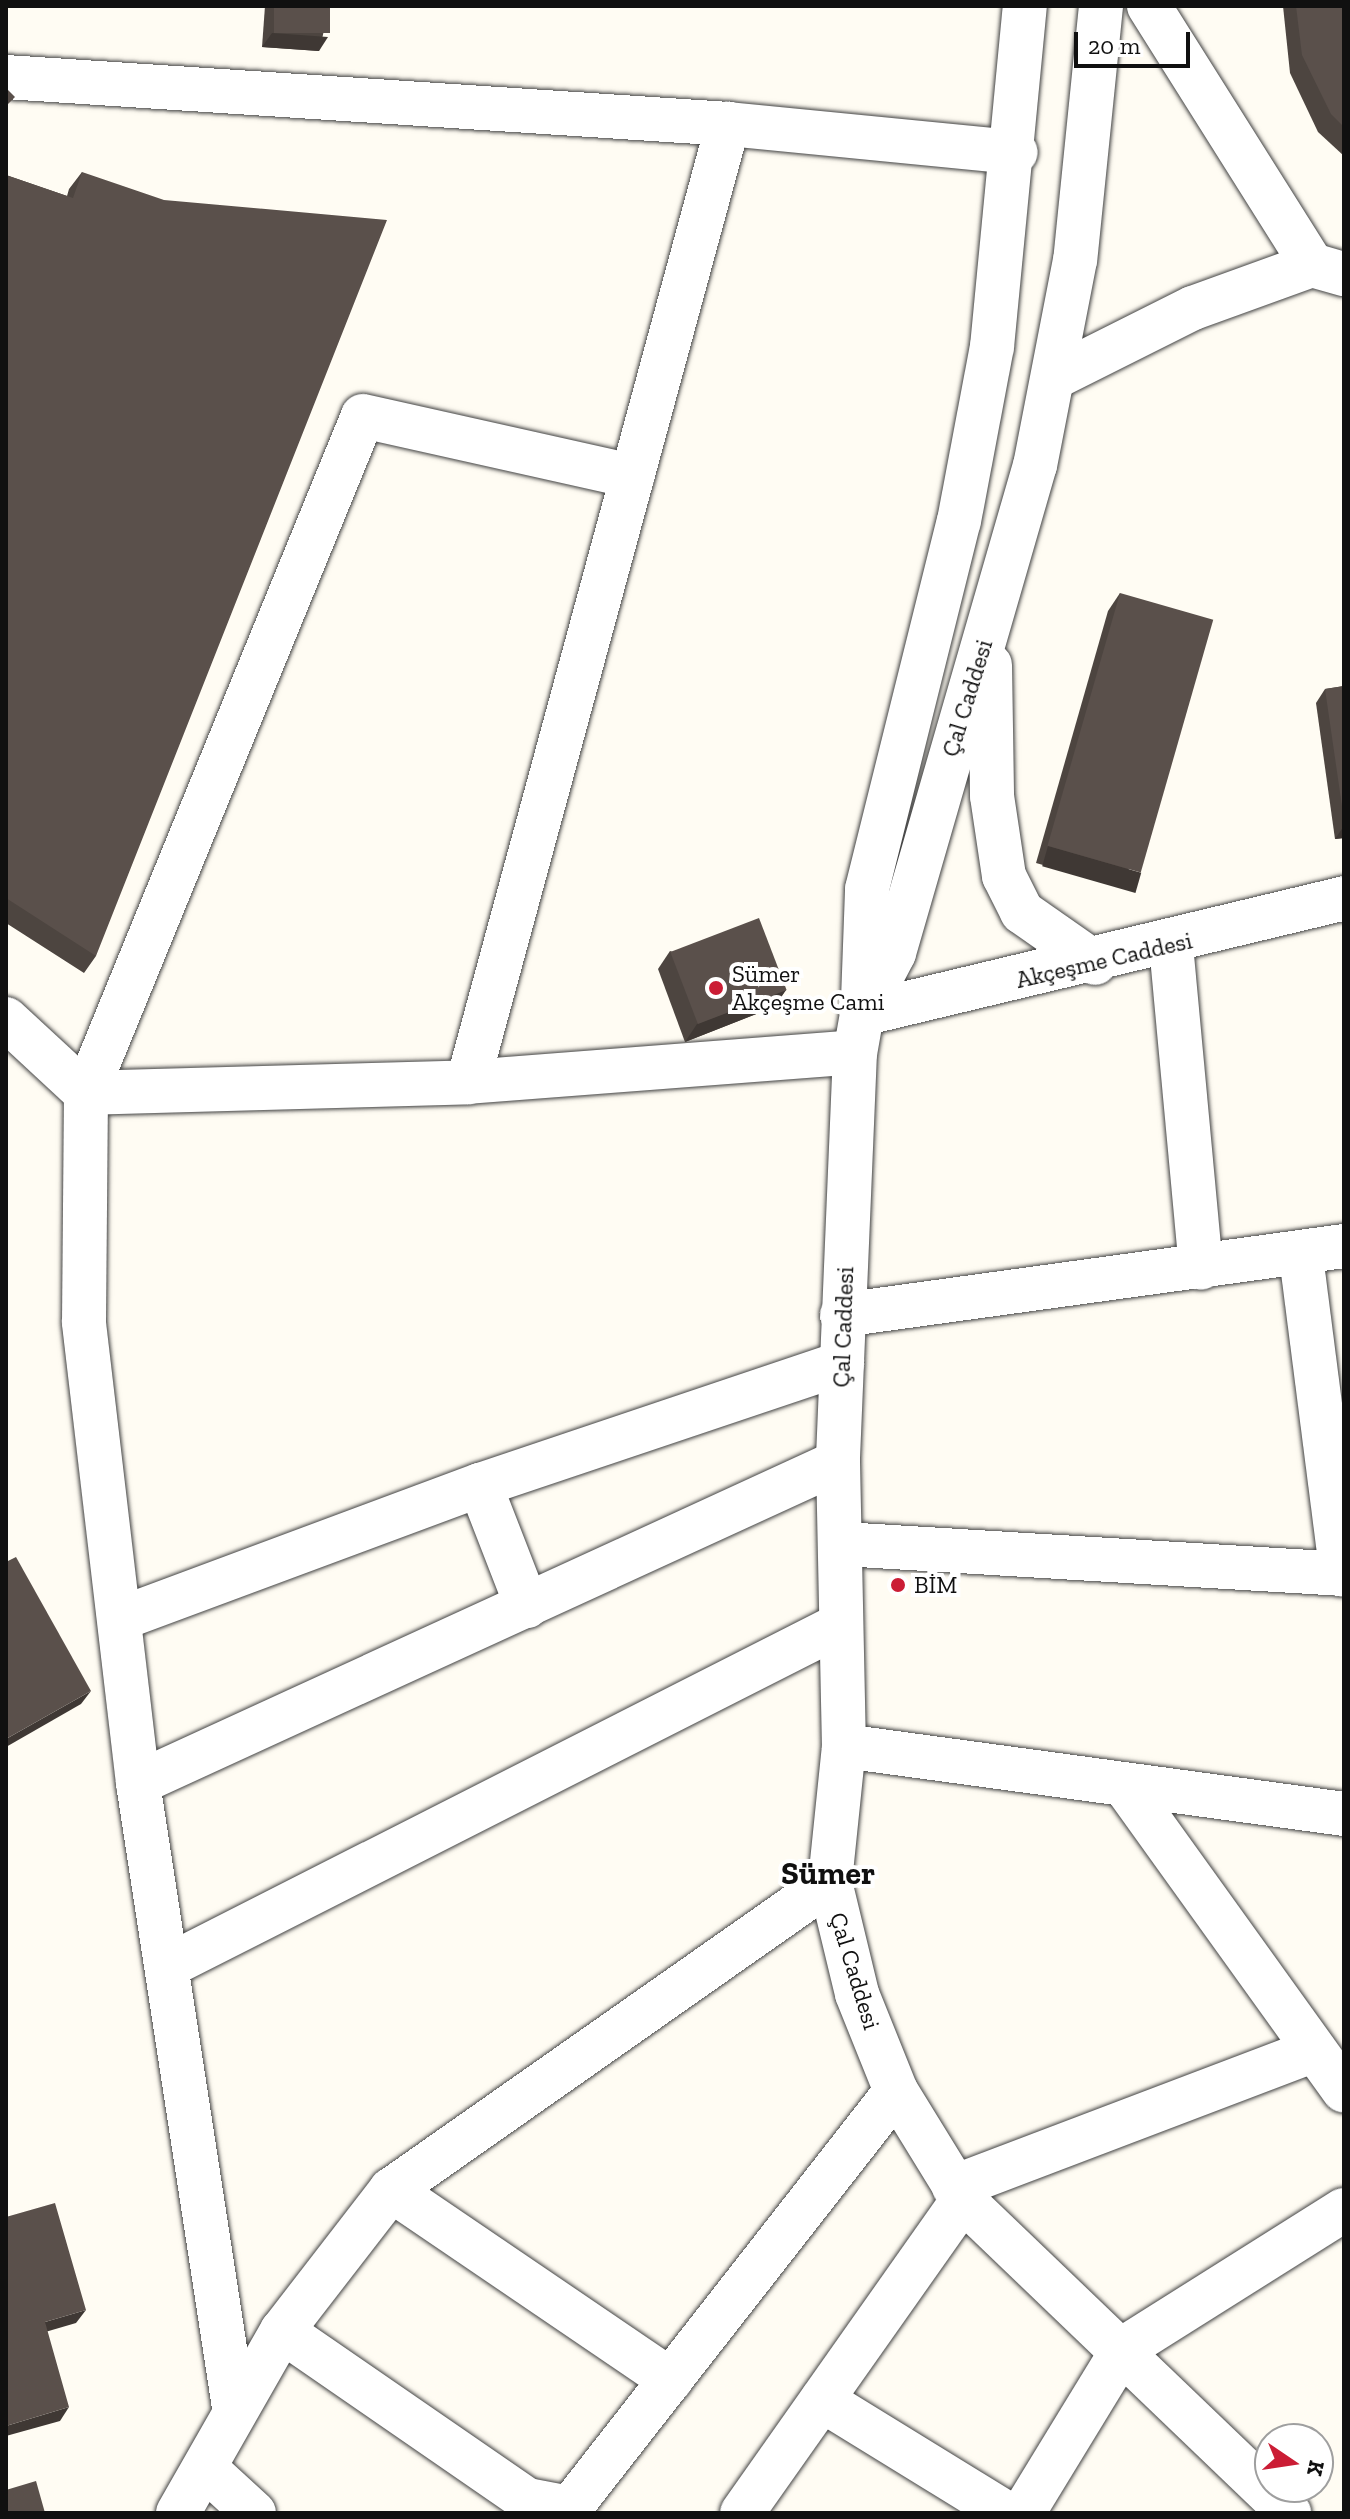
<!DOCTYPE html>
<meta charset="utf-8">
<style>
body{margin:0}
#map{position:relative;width:1350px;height:2519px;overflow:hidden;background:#fffcf3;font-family:"Zilla Slab",serif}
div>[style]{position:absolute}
.roads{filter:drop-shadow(0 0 2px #434343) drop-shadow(0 0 2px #434343)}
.minor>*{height:44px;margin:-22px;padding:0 22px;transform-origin:22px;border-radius:22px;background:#fff}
.wall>*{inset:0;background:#4d4540}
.shaded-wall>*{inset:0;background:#3f3834;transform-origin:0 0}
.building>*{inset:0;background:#5a504b;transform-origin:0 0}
.dots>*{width:22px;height:22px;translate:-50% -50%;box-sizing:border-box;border:4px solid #fff;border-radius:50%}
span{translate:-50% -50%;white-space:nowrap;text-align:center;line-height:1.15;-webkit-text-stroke:8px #fff;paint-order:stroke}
.street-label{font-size:24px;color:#101010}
.poi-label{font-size:24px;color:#101010}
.left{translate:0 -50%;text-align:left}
.district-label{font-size:32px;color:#101010;font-weight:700}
.frame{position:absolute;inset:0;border:8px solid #101010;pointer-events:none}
.north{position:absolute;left:1254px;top:2423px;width:80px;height:80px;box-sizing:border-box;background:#fff;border:2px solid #9f9f9f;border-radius:50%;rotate:103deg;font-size:22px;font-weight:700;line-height:32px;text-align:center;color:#101010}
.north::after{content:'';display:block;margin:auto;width:28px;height:36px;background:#cb1d35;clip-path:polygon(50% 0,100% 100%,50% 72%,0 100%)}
.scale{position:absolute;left:1074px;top:32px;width:116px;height:36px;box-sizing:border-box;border:4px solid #101010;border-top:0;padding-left:10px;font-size:24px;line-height:28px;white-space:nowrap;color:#101010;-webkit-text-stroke:6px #fff;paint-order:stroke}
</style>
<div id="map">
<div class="roads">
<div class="minor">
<div style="left:1101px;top:6px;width:255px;rotate:95.8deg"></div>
<div style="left:1075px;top:260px;width:209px;rotate:101deg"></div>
<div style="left:1035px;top:465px;width:508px;rotate:106.12deg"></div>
<div style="left:894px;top:953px;width:69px;rotate:117.7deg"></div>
<div style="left:862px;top:1014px;width:39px;rotate:100deg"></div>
<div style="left:855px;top:1052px;width:410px;rotate:92.4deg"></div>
<div style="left:838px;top:1462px;width:284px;rotate:88.8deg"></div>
<div style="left:844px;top:1746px;width:137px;rotate:95.9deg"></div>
<div style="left:830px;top:1882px;width:115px;rotate:76.4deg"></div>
<div style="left:857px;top:1994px;width:105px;rotate:68.1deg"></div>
<div style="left:896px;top:2091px;width:128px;rotate:58.4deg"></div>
<div style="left:963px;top:2200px;width:452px;rotate:43.8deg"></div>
<div style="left:1149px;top:6px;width:306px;rotate:57.8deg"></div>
<div style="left:6px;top:77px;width:724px;rotate:3.72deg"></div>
<div style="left:728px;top:124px;width:289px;rotate:5.6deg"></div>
<div style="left:1055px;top:377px;width:154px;rotate:-26.6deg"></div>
<div style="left:1193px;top:308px;width:127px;rotate:-19.9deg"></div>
<div style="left:1312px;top:265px;width:33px;rotate:16deg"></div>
<div style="left:990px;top:665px;width:131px;rotate:89.1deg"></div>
<div style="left:992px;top:796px;width:81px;rotate:81.5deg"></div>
<div style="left:1004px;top:876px;width:40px;rotate:63.4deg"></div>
<div style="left:1022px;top:912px;width:89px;rotate:34.9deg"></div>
<div style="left:1171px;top:945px;width:324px;rotate:84.7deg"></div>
<div style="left:863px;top:1000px;width:111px;rotate:-87.9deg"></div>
<div style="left:867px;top:889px;width:379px;rotate:-76deg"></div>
<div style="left:959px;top:521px;width:177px;rotate:-79.3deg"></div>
<div style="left:992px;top:347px;width:343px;rotate:-84.5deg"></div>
<div style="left:862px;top:1014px;width:496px;rotate:-13.5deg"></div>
<div style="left:6px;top:1019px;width:109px;rotate:42.8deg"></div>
<div style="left:86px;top:1093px;width:382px;rotate:-1.6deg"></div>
<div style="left:468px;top:1082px;width:388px;rotate:-4.4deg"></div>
<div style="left:468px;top:1082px;width:993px;rotate:-74.82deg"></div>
<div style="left:1301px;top:1256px;width:321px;rotate:82.7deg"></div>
<div style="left:842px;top:1315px;width:507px;rotate:-7.83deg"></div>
<div style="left:480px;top:1485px;width:130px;rotate:68.8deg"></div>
<div style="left:842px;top:1544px;width:503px;rotate:3.42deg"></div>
<div style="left:122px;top:1618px;width:382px;rotate:-20.4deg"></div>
<div style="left:480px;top:1485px;width:382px;rotate:-18.6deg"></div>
<div style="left:844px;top:1746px;width:505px;rotate:7.74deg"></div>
<div style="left:138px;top:1783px;width:770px;rotate:-24.63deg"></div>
<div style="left:1125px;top:1786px;width:375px;rotate:54.3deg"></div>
<div style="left:170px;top:1965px;width:751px;rotate:-26.91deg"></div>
<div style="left:954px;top:2187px;width:385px;rotate:-20.8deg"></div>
<div style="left:391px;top:2190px;width:338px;rotate:34.2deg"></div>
<div style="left:282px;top:2331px;width:298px;rotate:34.6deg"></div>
<div style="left:527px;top:2500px;width:44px;rotate:10.5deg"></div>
<div style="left:570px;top:2508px;width:529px;rotate:-51.98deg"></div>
<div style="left:822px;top:2400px;width:216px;rotate:31.6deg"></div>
<div style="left:234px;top:2407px;width:631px;rotate:-98.75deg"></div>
<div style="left:138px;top:1783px;width:464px;rotate:-96.7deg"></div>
<div style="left:84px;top:1322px;width:229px;rotate:-89.5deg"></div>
<div style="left:86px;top:1093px;width:731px;rotate:-67.75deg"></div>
<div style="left:363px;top:416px;width:276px;rotate:12.6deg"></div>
<div style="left:206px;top:2469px;width:65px;rotate:42.5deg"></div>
<div style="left:178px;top:2513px;width:210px;rotate:-60.3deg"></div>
<div style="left:282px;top:2331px;width:178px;rotate:-52.3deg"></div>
<div style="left:391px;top:2190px;width:536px;rotate:-35.05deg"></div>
<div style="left:742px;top:2513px;width:383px;rotate:-54.8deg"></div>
<div style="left:1023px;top:2513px;width:192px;rotate:-58.6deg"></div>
<div style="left:1123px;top:2349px;width:261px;rotate:-32.2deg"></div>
</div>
</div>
<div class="wall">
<div style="clip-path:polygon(265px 6px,330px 6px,319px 51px,262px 47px)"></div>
<div style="clip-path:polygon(1283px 6px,1344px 6px,1344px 156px,1318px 132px,1290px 73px)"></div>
<div style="clip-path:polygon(82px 172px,96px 956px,84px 973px,6px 923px,6px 175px,67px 196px,69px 189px)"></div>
<div style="clip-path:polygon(1120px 593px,1129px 889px,1036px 863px,1108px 611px)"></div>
<div style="clip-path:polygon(1344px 686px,1344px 838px,1335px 839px,1316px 703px,1325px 689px)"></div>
<div style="clip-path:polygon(670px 951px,786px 990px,774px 1007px,685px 1042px,658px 969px)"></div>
</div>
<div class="shaded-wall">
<div style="clip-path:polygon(272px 33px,328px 37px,319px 51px,262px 47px)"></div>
<div style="clip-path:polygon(1344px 826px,1344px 838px,1335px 839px)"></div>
<div style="left:1048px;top:846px;width:97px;height:21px;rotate:16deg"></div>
<div style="clip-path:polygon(786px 990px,774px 1007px,685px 1042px,697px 1024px)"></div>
<div style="clip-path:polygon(91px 1691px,81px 1704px,6px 1747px,6px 1739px)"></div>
<div style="clip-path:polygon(86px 2310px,76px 2323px,35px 2335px,45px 2322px)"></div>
<div style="clip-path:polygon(69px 2407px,60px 2421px,6px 2436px,6px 2426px)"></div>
</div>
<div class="building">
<div style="left:274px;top:6px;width:56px;height:27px"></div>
<div style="clip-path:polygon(1296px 6px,1344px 6px,1344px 127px,1331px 114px,1302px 55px)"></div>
<div style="clip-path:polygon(6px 88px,15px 97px,6px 106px)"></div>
<div style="clip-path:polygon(82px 172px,164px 200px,387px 220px,96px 956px,6px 898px,6px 175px,73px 198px)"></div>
<div style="left:1120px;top:593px;width:97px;height:263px;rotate:16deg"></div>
<div style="clip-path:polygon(1344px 686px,1344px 820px,1325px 689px)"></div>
<div style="left:759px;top:918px;width:77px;height:95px;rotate:69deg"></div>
<div style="clip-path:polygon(16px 1557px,91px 1691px,6px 1739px,6px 1562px)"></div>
<div style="clip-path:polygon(55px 2203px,86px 2310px,45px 2322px,69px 2407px,6px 2426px,6px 2217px)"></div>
<div style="clip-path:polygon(36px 2481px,45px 2513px,6px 2513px,6px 2490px)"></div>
</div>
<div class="dots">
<div style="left:716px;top:988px;background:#cb1d35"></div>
<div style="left:898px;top:1585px;background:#cb1d35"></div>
</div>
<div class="street-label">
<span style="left:967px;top:698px;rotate:-73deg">Çal Caddesi</span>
<span style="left:1104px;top:960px;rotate:-13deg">Akçeşme Caddesi</span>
<span style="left:843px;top:1327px;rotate:-88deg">Çal Caddesi</span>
<span style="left:855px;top:1971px;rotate:73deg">Çal Caddesi</span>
</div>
<div class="poi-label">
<span class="left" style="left:732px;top:988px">Sümer<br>Akçeşme Cami</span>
<span class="left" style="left:914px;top:1585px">BİM</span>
</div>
<div class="district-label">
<span style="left:828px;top:1873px">Sümer</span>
</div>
<div class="frame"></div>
<div class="north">K</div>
<div class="scale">20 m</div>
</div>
